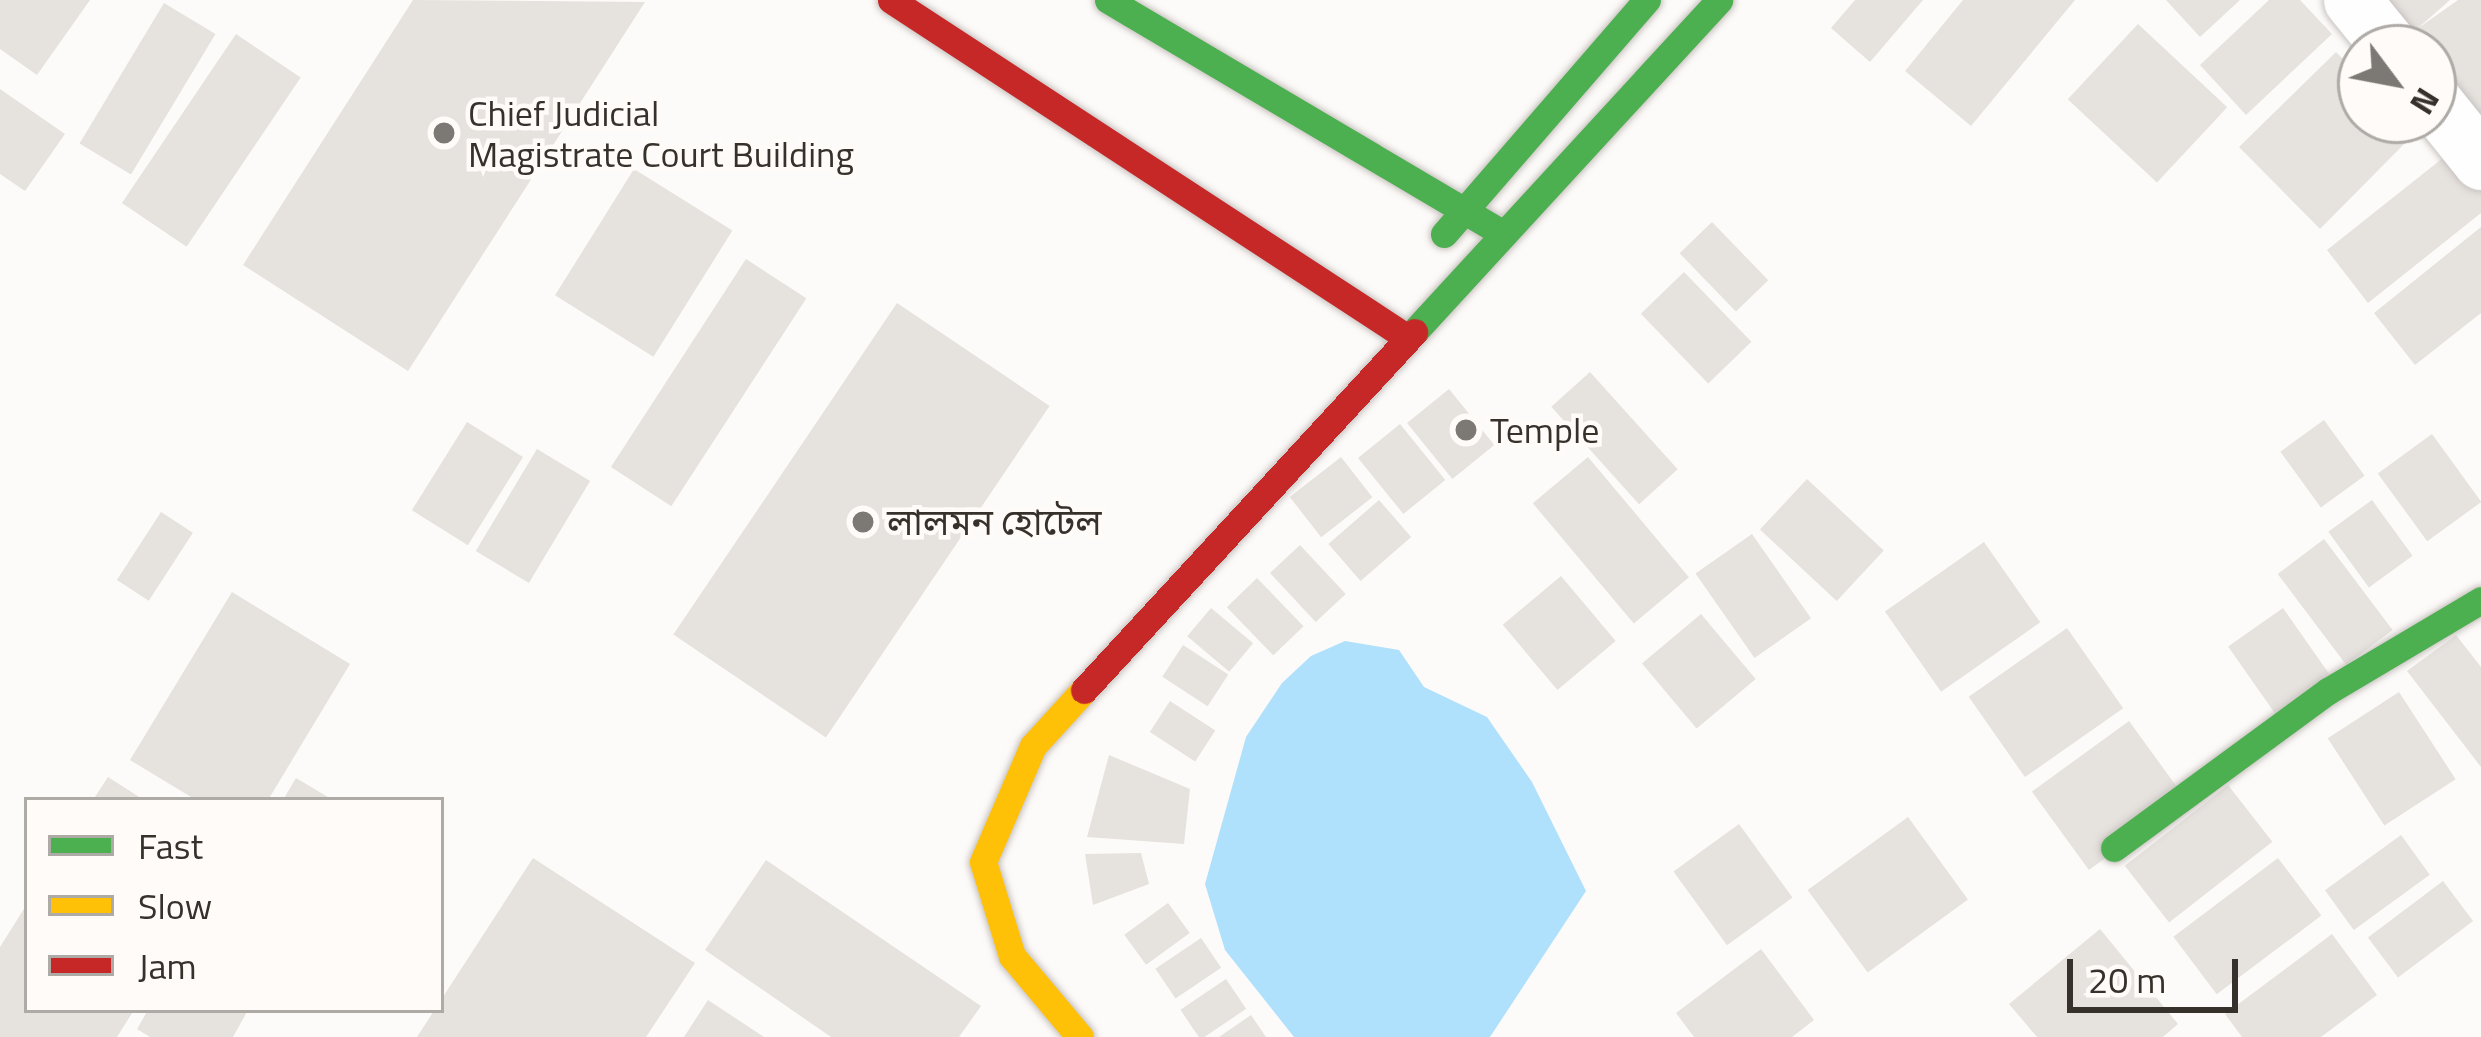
<!DOCTYPE html>
<meta charset="utf-8">
<style>
body{margin:0}
#map{position:relative;width:2481px;height:1037px;overflow:hidden;background:#fdfbf9;font-family:"Titillium Web","Noto Sans Bengali",sans-serif}
div>[style]{position:absolute}
.water>*{inset:0;background:#afe0fc}
.building>*{inset:0;background:#e6e2de;transform-origin:0 0}
.roads{filter:drop-shadow(0 0 3px #c8c3c0) drop-shadow(0 0 3px #c8c3c0)}
.street>*{height:57px;margin:-28.5px;padding:0 28.5px;transform-origin:28.5px;border-radius:28.5px;background:#fffefe}
.fast>*{height:27px;margin:-13.5px;padding:0 13.5px;transform-origin:13.5px;border-radius:13.5px;background:#4caf50}
.slow>*{height:27px;margin:-13.5px;padding:0 13.5px;transform-origin:13.5px;border-radius:13.5px;background:#ffc107}
.jam>*{height:27px;margin:-13.5px;padding:0 13.5px;transform-origin:13.5px;border-radius:13.5px;background:#c62828}
.dots>*{width:33px;height:33px;translate:-50% -50%;box-sizing:border-box;border:6px solid #fefbf8;border-radius:50%}
span{translate:-50% -50%;white-space:nowrap;text-align:center;line-height:1.15;-webkit-text-stroke:9px #fefbf8;paint-order:stroke}
.poi-label{font-size:36px;color:#37312b}
.left{translate:0 -50%;text-align:left}
.legend{position:absolute;left:24px;top:797px;width:420px;height:216px;box-sizing:border-box;background:#fefbf8;border:3px solid #aeaaa6;margin:0;padding:15px 21px;list-style:none;font-size:36px;color:#37312b}
.legend li{display:flex;align-items:center;gap:24px;height:60px}
.legend b{width:60px;border:3px solid #aeaaa6}
.north{position:absolute;left:2337px;top:24px;width:120px;height:120px;box-sizing:border-box;background:#fefbf8;border:3px solid #aeaaa6;border-radius:50%;rotate:122deg;font-size:33px;font-weight:700;line-height:48px;text-align:center;color:#37312b}
.north::after{content:'';display:block;margin:auto;width:42px;height:54px;background:#7c7873;clip-path:polygon(50% 0,100% 100%,50% 72%,0 100%)}
.scale{position:absolute;left:2067px;top:959px;width:171px;height:54px;box-sizing:border-box;border:6px solid #37312b;border-top:0;padding-left:15px;font-size:36px;line-height:42px;white-space:nowrap;color:#37312b;-webkit-text-stroke:9px #fefbf8;paint-order:stroke}
</style>
<div id="map">
<div class="water">
<div style="clip-path:polygon(1345px 641px,1399px 650px,1424px 687px,1487px 717px,1532px 782px,1586px 891px,1490px 1037px,1294px 1037px,1225px 950px,1205px 884px,1246px 737px,1282px 683px,1311px 656px)"></div>
</div>
<div class="building">
<div style="clip-path:polygon(0 0,90px 0,37px 75px,0 49px)"></div>
<div style="clip-path:polygon(413px 0,645px 2px,408px 371px,243px 265px)"></div>
<div style="clip-path:polygon(1855px 0,1923px 0,1870px 62px,1831px 28px)"></div>
<div style="clip-path:polygon(1963px 0,2075px 0,1971px 126px,1905px 71px)"></div>
<div style="clip-path:polygon(2166px 0,2240px 0,2200px 37px)"></div>
<div style="clip-path:polygon(2269px 0,2300px 0,2332px 34px,2246px 115px,2200px 65px)"></div>
<div style="clip-path:polygon(2368px 0,2450px 0,2417px 29px,2458px 0,2481px 0,2481px 133px,2433px 66px,2433px 48px,2420px 48px)"></div>
<div style="left:164px;top:3px;width:60px;height:164px;rotate:31deg"></div>
<div style="left:2138px;top:24px;width:122px;height:103px;rotate:43deg"></div>
<div style="left:236px;top:34px;width:78px;height:204px;rotate:34deg"></div>
<div style="clip-path:polygon(2336px 52px,2361px 77px,2361px 120px,2403px 120px,2415px 133px,2320px 229px,2239px 147px)"></div>
<div style="clip-path:polygon(0 89px,65px 134px,25px 191px,0 174px)"></div>
<div style="clip-path:polygon(2453px 150px,2481px 186px,2481px 213px,2368px 303px,2327px 250px)"></div>
<div style="left:634px;top:169px;width:116px;height:149px;rotate:32deg"></div>
<div style="left:1712px;top:222px;width:81px;height:45px;rotate:46deg"></div>
<div style="clip-path:polygon(2481px 227px,2481px 313px,2415px 365px,2374px 313px)"></div>
<div style="left:746px;top:259px;width:72px;height:248px;rotate:33deg"></div>
<div style="left:1684px;top:272px;width:97px;height:60px;rotate:46deg"></div>
<div style="left:897px;top:303px;width:184px;height:400px;rotate:34deg"></div>
<div style="left:1590px;top:372px;width:131px;height:52px;rotate:48deg"></div>
<div style="left:1449px;top:389px;width:72px;height:54px;rotate:51deg"></div>
<div style="left:2324px;top:420px;width:69px;height:54px;rotate:54deg"></div>
<div style="left:467px;top:422px;width:66px;height:104px;rotate:32deg"></div>
<div style="left:1400px;top:424px;width:72px;height:54px;rotate:51deg"></div>
<div style="left:2432px;top:434px;width:84px;height:67px;rotate:54deg"></div>
<div style="left:537px;top:449px;width:62px;height:119px;rotate:31deg"></div>
<div style="left:1341px;top:457px;width:51px;height:65px;rotate:52deg"></div>
<div style="left:1588px;top:457px;width:157px;height:72px;rotate:50deg"></div>
<div style="left:1807px;top:479px;width:105px;height:69px;rotate:43deg"></div>
<div style="left:1379px;top:500px;width:49px;height:67px;rotate:49deg"></div>
<div style="left:2372px;top:500px;width:69px;height:54px;rotate:54deg"></div>
<div style="left:161px;top:512px;width:38px;height:81px;rotate:33deg"></div>
<div style="left:1752px;top:534px;width:103px;height:69px;rotate:55deg"></div>
<div style="left:2324px;top:539px;width:114px;height:58px;rotate:53deg"></div>
<div style="left:1984px;top:542px;width:98px;height:121px;rotate:55deg"></div>
<div style="left:1300px;top:545px;width:67px;height:41px;rotate:47deg"></div>
<div style="left:1561px;top:576px;width:85px;height:76px;rotate:50deg"></div>
<div style="left:1257px;top:578px;width:67px;height:42px;rotate:46deg"></div>
<div style="clip-path:polygon(232px 592px,350px 664px,268px 800px,196px 800px,130px 760px)"></div>
<div style="left:1211px;top:608px;width:55px;height:37px;rotate:40deg"></div>
<div style="left:2283px;top:608px;width:83px;height:67px;rotate:55deg"></div>
<div style="left:1701px;top:614px;width:85px;height:77px;rotate:50deg"></div>
<div style="left:2067px;top:628px;width:98px;height:120px;rotate:55deg"></div>
<div style="clip-path:polygon(2456px 635px,2481px 667px,2481px 767px,2407px 671px)"></div>
<div style="left:1183px;top:645px;width:54px;height:38px;rotate:33deg"></div>
<div style="left:2399px;top:692px;width:104px;height:85px;rotate:57deg"></div>
<div style="left:1170px;top:701px;width:54px;height:37px;rotate:33deg"></div>
<div style="left:2129px;top:721px;width:97px;height:120px;rotate:54deg"></div>
<div style="clip-path:polygon(1109px 755px,1190px 789px,1184px 844px,1087px 837px)"></div>
<div style="clip-path:polygon(108px 777px,144px 800px,93px 800px)"></div>
<div style="clip-path:polygon(296px 778px,333px 800px,283px 800px)"></div>
<div style="left:2228px;top:785px;width:72px;height:131px;rotate:52deg"></div>
<div style="left:1908px;top:817px;width:102px;height:124px;rotate:54deg"></div>
<div style="left:1739px;top:824px;width:91px;height:81px;rotate:54deg"></div>
<div style="left:2401px;top:835px;width:49px;height:94px;rotate:54deg"></div>
<div style="clip-path:polygon(1141px 853px,1149px 884px,1093px 905px,1085px 854px)"></div>
<div style="clip-path:polygon(533px 858px,695px 963px,646px 1037px,417px 1037px)"></div>
<div style="left:2278px;top:858px;width:72px;height:131px;rotate:53deg"></div>
<div style="clip-path:polygon(766px 860px,981px 1006px,959px 1037px,831px 1037px,705px 950px)"></div>
<div style="left:2443px;top:881px;width:50px;height:94px;rotate:53deg"></div>
<div style="left:1168px;top:903px;width:37px;height:54px;rotate:54deg"></div>
<div style="clip-path:polygon(27px 904px,27px 1010px,134px 1010px,117px 1037px,0 1037px,0 947px)"></div>
<div style="clip-path:polygon(2100px 929px,2178px 1024px,2163px 1037px,2037px 1037px,2009px 1004px)"></div>
<div style="clip-path:polygon(2332px 934px,2377px 995px,2321px 1037px,2242px 1037px,2225px 1014px)"></div>
<div style="left:1201px;top:938px;width:36px;height:55px;rotate:56deg"></div>
<div style="clip-path:polygon(1761px 949px,1814px 1020px,1792px 1037px,1694px 1037px,1676px 1013px)"></div>
<div style="left:1226px;top:979px;width:36px;height:55px;rotate:56deg"></div>
<div style="clip-path:polygon(708px 1000px,764px 1037px,684px 1037px)"></div>
<div style="clip-path:polygon(148px 1010px,248px 1010px,233px 1037px,150px 1037px,137px 1029px)"></div>
<div style="clip-path:polygon(1251px 1015px,1266px 1037px,1219px 1037px)"></div>
</div>
<div class="roads">
<div class="street">
<div style="left:2352px;top:0;width:62px;rotate:50.9deg"></div>
<div style="left:2433px;top:101px;width:77px;rotate:51.3deg"></div>
</div>
<div class="fast">
<div style="left:1108px;top:0;width:459px;rotate:30.6deg"></div>
<div style="left:1444px;top:234px;width:310px;rotate:-49.1deg"></div>
<div style="left:1414px;top:332px;width:451px;rotate:-47.4deg"></div>
<div style="left:2114px;top:848px;width:265px;rotate:-36.3deg"></div>
<div style="left:2328px;top:691px;width:178px;rotate:-30.7deg"></div>
</div>
<div class="slow">
<div style="left:1080px;top:1037px;width:106px;rotate:-130deg"></div>
<div style="left:1012px;top:956px;width:98px;rotate:-107.1deg"></div>
<div style="left:983px;top:862px;width:126px;rotate:-66.7deg"></div>
<div style="left:1033px;top:746px;width:76px;rotate:-47.7deg"></div>
</div>
<div class="jam">
<div style="left:891px;top:0;width:618px;rotate:33.18deg"></div>
<div style="left:1084px;top:690px;width:487px;rotate:-47.3deg"></div>
</div>
</div>
<div class="dots">
<div style="left:444px;top:133px;background:#7c7873"></div>
<div style="left:1466px;top:430px;background:#7c7873"></div>
<div style="left:863px;top:522px;background:#7c7873"></div>
</div>
<div class="poi-label">
<span class="left" style="left:468px;top:133px">Chief Judicial<br>Magistrate Court Building</span>
<span class="left" style="left:1490px;top:430px">Temple</span>
<span class="left" style="left:887px;top:522px">লালমন হোটেল</span>
</div>
<ul class="legend">
<li><b style="height:15px;background:#4caf50"></b>Fast</li>
<li><b style="height:15px;background:#ffc107"></b>Slow</li>
<li><b style="height:15px;background:#c62828"></b>Jam</li>
</ul>
<div class="north">N</div>
<div class="scale">20 m</div>
</div>
